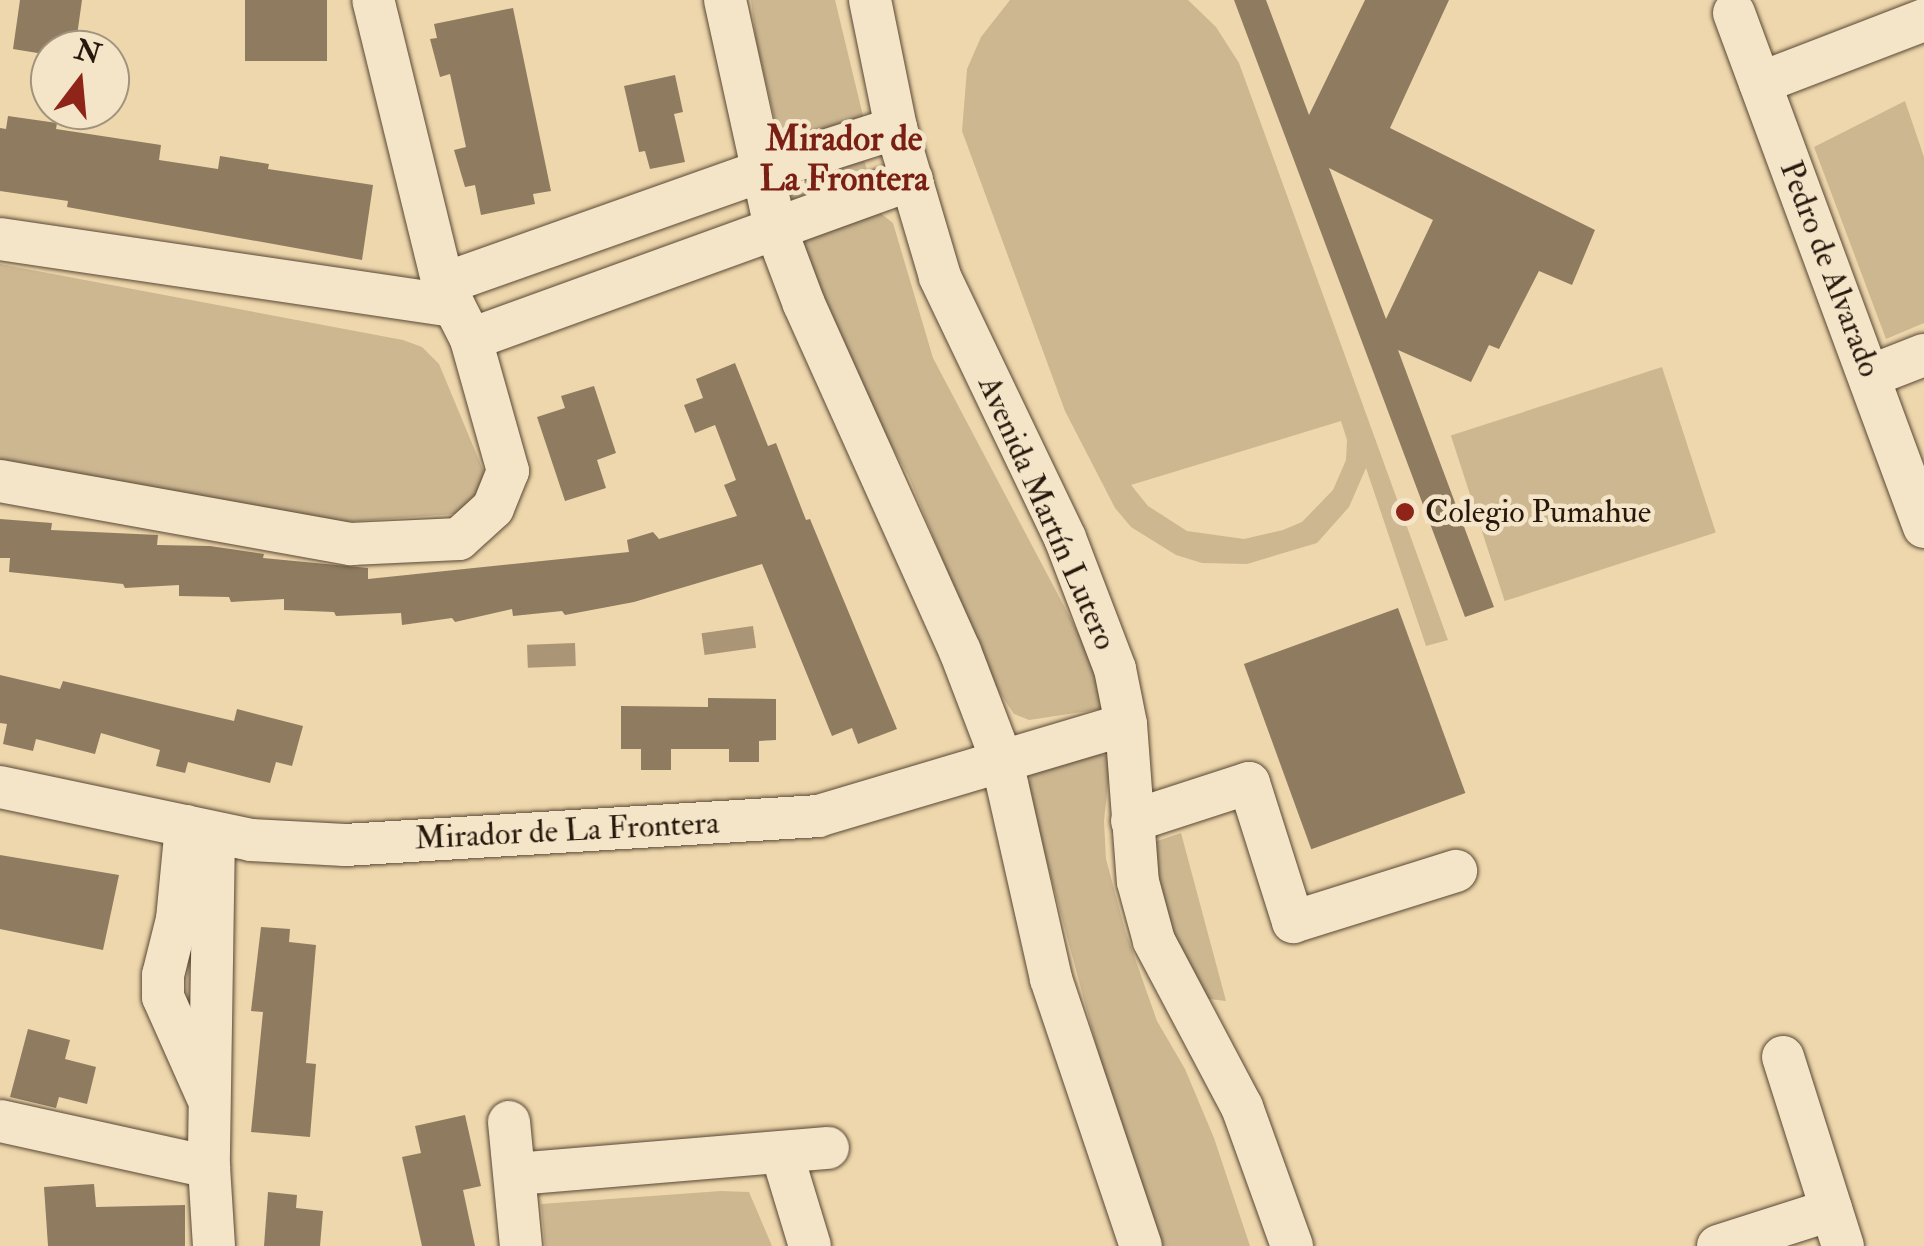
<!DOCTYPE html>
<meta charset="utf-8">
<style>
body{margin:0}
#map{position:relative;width:1924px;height:1246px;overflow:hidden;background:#eed7ac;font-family:"IM FELL Double Pica",serif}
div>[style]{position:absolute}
.green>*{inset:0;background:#ccb791;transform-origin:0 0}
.water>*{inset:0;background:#aa9676;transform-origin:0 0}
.building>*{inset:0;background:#8e7b60;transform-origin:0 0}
.roads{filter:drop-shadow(0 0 2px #594835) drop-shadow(0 0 2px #594835)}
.minor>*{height:42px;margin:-21px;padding:0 21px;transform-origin:21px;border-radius:21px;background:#f4e5c9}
.dots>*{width:28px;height:28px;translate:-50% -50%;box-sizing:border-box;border:5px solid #f4e5c9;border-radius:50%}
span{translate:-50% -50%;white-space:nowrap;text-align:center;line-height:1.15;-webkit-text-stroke:9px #f4e5c9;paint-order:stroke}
.street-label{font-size:32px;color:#27180d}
.poi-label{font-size:32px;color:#27180d}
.left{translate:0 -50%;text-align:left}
.neighbourhood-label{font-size:35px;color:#7a1f14;font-weight:700}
.north{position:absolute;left:30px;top:30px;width:100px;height:100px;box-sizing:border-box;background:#f4e5c9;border:2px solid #a2937e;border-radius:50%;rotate:16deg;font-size:28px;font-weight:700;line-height:40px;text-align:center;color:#27180d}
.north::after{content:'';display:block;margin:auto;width:35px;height:45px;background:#8f2418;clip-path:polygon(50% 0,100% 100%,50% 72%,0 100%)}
</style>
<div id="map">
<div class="green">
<div style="clip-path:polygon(751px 0,835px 0,864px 120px,797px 149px,780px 141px,756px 41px)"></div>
<div style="clip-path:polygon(evenodd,1010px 0,1188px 0,1216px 27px,1239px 63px,1448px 640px,1426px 646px,1366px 468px,1349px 507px,1317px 543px,1247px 564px,1202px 563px,1176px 555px,1131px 527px,1115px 508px,1065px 411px,962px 131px,967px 69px,981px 37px,1010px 0,1341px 421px,1347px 440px,1346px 460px,1333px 490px,1302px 522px,1283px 530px,1244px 539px,1187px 531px,1148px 506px,1131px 485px,1341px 421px)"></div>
<div style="clip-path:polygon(1905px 101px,1924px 157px,1924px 323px,1886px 339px,1814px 147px)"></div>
<div style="clip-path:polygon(862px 153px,870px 180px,795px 202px,784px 186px)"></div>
<div style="clip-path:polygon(879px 212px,893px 223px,933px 358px,1092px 659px,1102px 709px,1029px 720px,1014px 714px,992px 681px,909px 477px,878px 421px,800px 244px,801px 235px)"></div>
<div style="clip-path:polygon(0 264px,403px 340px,422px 347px,439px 364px,486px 477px,468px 513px,345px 522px,0 461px)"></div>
<div style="left:1662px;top:367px;width:174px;height:222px;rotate:72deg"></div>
<div style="clip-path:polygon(1096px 752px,1106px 756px,1110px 765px,1104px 821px,1106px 859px,1125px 930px,1157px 1021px,1185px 1069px,1214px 1138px,1250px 1246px,1154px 1246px,1131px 1174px,1027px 788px,1033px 770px)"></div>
<div style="clip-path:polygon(1181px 833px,1226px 1001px,1193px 997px,1162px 935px,1151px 843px)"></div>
<div style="clip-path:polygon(721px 1191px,749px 1192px,772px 1246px,545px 1246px,541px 1204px)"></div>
</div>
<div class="water">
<div style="left:753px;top:626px;width:22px;height:52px;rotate:82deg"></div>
<div style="left:575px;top:643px;width:23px;height:48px;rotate:88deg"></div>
</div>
<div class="building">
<div style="clip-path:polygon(20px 0,82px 0,75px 50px,50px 50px,50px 55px,13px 49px)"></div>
<div style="left:245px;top:0;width:82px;height:61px"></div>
<div style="clip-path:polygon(evenodd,1234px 0,1266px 0,1309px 115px,1365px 0,1449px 0,1390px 128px,1595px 230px,1572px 285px,1539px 271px,1499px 349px,1489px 345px,1471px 382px,1398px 350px,1494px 607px,1465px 617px,1234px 0,1329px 168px,1433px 220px,1386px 319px,1329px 168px)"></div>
<div style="clip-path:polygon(513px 8px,551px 191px,533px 194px,535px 204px,481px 215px,475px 185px,465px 187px,454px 150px,466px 147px,450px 74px,440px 77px,430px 39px,437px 38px,434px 24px)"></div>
<div style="clip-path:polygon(675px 75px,683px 112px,674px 114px,685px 162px,650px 169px,645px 151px,639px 152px,624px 86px)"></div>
<div style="clip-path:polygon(8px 116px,57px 123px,56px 129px,161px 145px,159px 160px,218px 169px,220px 156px,269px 164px,268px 169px,373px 185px,362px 260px,67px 207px,68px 201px,0 191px,0 128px,6px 129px)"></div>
<div style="clip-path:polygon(735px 363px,768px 446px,776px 443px,806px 520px,810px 519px,897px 729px,858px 744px,852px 728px,832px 736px,762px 564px,634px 602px,565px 615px,562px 611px,513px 616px,512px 609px,455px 622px,452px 618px,402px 625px,401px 613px,336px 616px,334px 612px,284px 610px,284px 599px,231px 602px,229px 597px,179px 596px,179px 585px,125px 588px,123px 584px,9px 572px,10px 558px,0 558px,0 519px,52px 523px,51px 530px,158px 535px,157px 545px,210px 546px,264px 554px,263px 558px,368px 568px,368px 579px,629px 552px,627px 540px,653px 532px,659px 539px,737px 516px,724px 485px,736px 480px,715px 425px,695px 433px,684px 405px,703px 398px,696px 379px)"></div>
<div style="clip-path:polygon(594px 386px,616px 453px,597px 460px,606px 488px,565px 501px,537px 417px,565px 408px,561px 396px)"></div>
<div style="left:1398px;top:608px;width:197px;height:164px;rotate:70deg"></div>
<div style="clip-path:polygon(0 675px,60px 689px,63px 681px,234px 721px,237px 709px,303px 726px,292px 766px,276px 762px,270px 783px,188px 762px,185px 773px,156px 766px,160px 750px,101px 733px,95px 754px,36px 739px,33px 751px,3px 744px,7px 724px,0 723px)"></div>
<div style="clip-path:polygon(708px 698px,776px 699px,776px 740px,759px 741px,759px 762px,729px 762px,729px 749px,671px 749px,671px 770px,641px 770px,641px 749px,621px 749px,621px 706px,708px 707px)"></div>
<div style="clip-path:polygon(0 855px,119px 875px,103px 950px,0 929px)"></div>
<div style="clip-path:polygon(261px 927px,290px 929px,289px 942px,316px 945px,306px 1063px,316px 1064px,310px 1137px,251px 1132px,263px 1012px,251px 1011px)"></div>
<div style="clip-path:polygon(28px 1029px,70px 1040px,65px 1059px,96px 1067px,87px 1104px,59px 1097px,56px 1108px,10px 1097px)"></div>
<div style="clip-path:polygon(465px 1115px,481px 1186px,463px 1190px,475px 1246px,422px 1246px,402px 1157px,421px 1153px,415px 1126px)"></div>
<div style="clip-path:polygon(94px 1184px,96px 1207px,185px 1205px,185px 1246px,48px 1246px,44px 1187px)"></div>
<div style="clip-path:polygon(268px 1192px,297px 1195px,296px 1208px,323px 1211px,320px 1246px,264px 1246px)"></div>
</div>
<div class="roads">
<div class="minor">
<div style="left:725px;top:0;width:232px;rotate:77.6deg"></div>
<div style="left:775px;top:227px;width:82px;rotate:69.4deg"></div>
<div style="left:804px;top:304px;width:380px;rotate:65.8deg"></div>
<div style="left:960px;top:651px;width:118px;rotate:69.1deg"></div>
<div style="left:1002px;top:761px;width:223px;rotate:77.3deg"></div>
<div style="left:1051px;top:979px;width:282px;rotate:71.4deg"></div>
<div style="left:870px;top:0;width:131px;rotate:78.5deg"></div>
<div style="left:896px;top:128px;width:155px;rotate:73.5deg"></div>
<div style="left:940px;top:277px;width:289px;rotate:64.4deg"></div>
<div style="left:1065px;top:538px;width:140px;rotate:69.1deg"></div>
<div style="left:1115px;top:669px;width:56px;rotate:78.7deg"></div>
<div style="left:1126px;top:724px;width:158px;rotate:85.7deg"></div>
<div style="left:1138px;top:882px;width:61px;rotate:74.8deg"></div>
<div style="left:1154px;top:941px;width:188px;rotate:62.1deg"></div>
<div style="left:1242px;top:1107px;width:148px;rotate:70.2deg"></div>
<div style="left:1734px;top:13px;width:548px;rotate:69.71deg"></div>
<div style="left:1760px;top:83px;width:176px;rotate:-21deg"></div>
<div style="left:0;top:239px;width:459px;rotate:8.4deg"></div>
<div style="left:443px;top:284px;width:338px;rotate:-19.5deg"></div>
<div style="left:762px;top:171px;width:141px;rotate:-17.8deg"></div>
<div style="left:471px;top:339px;width:469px;rotate:-19.9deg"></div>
<div style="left:1870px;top:376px;width:58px;rotate:-21.3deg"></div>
<div style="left:0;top:481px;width:357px;rotate:10.2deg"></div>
<div style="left:351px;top:544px;width:108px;rotate:-2.7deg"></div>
<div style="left:459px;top:539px;width:46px;rotate:-42.4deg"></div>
<div style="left:493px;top:508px;width:40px;rotate:-68deg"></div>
<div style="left:508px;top:471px;width:137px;rotate:-105.7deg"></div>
<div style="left:471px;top:339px;width:62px;rotate:-117deg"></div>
<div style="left:443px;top:284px;width:292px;rotate:-103.8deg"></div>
<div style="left:0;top:787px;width:257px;rotate:11.9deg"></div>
<div style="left:251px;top:840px;width:94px;rotate:3deg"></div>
<div style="left:345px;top:845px;width:474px;rotate:-3.5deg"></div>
<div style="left:818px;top:816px;width:321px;rotate:-16.6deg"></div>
<div style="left:1132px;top:821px;width:123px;rotate:-18deg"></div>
<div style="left:1249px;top:783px;width:146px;rotate:72.4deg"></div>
<div style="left:1293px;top:922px;width:171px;rotate:-17.4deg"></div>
<div style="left:186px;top:826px;width:93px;rotate:95.5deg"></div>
<div style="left:177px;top:919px;width:58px;rotate:104deg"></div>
<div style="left:163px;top:975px;width:22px;rotate:90deg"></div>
<div style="left:163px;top:997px;width:108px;rotate:66deg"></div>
<div style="left:214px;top:833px;width:334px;rotate:90.9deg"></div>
<div style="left:209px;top:1167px;width:79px;rotate:86.4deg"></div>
<div style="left:1783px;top:1057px;width:198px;rotate:72.4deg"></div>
<div style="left:0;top:1121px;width:214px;rotate:12.4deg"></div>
<div style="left:509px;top:1122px;width:125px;rotate:84.5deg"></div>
<div style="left:782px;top:1154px;width:96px;rotate:73.1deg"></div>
<div style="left:516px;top:1174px;width:313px;rotate:-4.8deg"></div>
<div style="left:1718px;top:1246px;width:119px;rotate:-17.7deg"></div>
</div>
</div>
<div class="dots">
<div style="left:1405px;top:512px;background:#8f2418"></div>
</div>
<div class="street-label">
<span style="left:1830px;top:269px;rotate:69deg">Pedro de Alvarado</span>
<span style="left:1047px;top:513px;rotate:66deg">Avenida Martín Lutero</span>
<span style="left:567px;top:831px;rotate:-3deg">Mirador de La Frontera</span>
</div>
<div class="poi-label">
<span class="left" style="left:1425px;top:512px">Colegio Pumahue</span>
</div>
<div class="neighbourhood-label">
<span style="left:844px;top:159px">Mirador de<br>La Frontera</span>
</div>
<div class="north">N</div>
</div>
